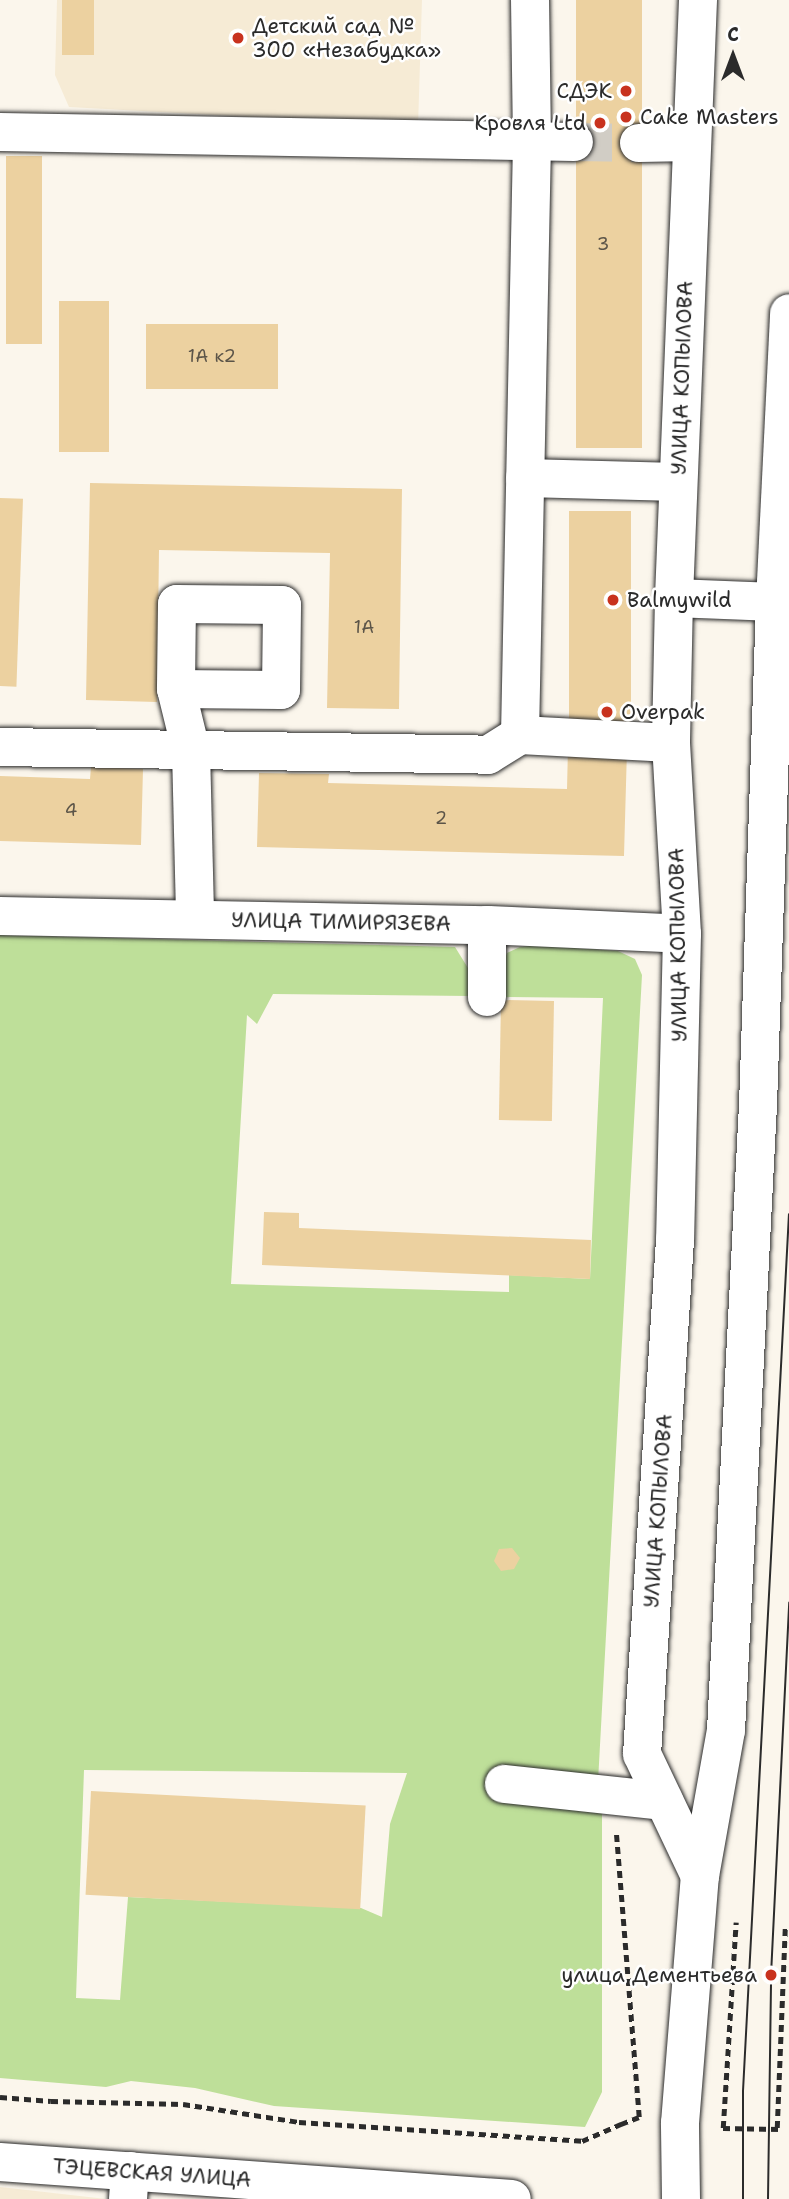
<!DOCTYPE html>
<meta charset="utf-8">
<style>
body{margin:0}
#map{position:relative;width:789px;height:2199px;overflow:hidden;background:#fbf6ec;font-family:"Shantell Sans",sans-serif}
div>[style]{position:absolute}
.built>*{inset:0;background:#f6ebd5}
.green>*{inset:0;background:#bedf99}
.building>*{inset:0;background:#ecd1a0;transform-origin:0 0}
.minor-tunnel>*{height:38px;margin-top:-19px;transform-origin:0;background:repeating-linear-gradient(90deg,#d1cdc5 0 38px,transparent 0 57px)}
.path>*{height:4.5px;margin-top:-2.25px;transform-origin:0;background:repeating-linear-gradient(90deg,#2b2b2b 0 7px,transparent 0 12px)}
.roads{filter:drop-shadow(0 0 2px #2b2b2b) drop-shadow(0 0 2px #2b2b2b)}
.minor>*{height:38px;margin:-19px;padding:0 19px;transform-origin:19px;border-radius:19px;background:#fff}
.major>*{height:38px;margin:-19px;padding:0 19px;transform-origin:19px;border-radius:19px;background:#fff}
.tram>*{height:2px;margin:-1px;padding:0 1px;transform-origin:1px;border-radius:1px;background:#2b2b2b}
.dots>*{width:19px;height:19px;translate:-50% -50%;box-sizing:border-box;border:4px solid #fff;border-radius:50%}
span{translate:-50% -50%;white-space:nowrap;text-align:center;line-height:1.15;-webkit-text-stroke:5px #fff;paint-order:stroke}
.number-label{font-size:18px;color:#5b5448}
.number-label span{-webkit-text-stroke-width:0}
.poi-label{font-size:21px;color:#2b2b2b}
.left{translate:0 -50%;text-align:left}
.right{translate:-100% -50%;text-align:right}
.street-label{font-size:21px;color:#2b2b2b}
.north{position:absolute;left:698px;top:21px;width:70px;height:70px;-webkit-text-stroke:5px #fff;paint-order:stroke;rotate:0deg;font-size:19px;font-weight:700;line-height:28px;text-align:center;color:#2b2b2b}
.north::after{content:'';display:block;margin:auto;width:24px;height:32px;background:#2b2b2b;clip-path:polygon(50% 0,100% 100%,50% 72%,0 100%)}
</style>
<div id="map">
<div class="built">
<div style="clip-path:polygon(57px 0,422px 0,418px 126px,69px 107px,55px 75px)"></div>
<div style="clip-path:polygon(0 2187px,106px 2199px,0 2199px)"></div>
</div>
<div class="green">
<div style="clip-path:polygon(evenodd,0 935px,455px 947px,468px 968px,471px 996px,273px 994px,257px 1024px,247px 1015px,231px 1284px,509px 1292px,509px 1275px,590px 1279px,603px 998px,496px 997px,497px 978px,507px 953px,520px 947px,536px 945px,618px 951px,635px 959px,642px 975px,598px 1782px,602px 1801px,602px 2092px,585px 2127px,274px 2106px,195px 2088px,131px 2081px,106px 2087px,0 2078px,0 935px,84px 1770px,407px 1773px,390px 1824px,382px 1917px,361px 1908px,128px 1897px,120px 2000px,76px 1998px,84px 1770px)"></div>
</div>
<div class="building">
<div style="left:62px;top:0;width:32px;height:55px"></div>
<div style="left:576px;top:0;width:66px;height:448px"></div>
<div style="left:6px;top:156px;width:36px;height:188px"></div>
<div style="left:59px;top:301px;width:50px;height:151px"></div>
<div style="left:146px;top:324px;width:132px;height:65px"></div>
<div style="clip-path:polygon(90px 483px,402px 489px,399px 709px,327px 708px,330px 553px,159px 550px,157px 702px,86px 700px)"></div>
<div style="left:0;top:498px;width:23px;height:188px;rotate:2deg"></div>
<div style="left:569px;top:511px;width:62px;height:217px"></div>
<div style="clip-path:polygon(568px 747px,627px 749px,624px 856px,257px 847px,259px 773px,329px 774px,328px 783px,567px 789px)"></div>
<div style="clip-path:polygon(91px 767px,143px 769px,141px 845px,0 841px,0 776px,90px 779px)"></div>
<div style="left:501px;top:1000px;width:53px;height:120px;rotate:1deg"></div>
<div style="clip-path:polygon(264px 1212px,299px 1213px,299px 1228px,591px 1240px,590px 1279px,262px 1265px)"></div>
<div style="clip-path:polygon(512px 1548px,520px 1558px,514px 1569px,501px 1571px,494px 1561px,499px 1549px)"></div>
<div style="left:91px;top:1791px;width:275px;height:104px;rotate:3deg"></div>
</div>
<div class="minor-tunnel">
<div style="left:574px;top:142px;width:65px;rotate:0.9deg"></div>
</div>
<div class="path">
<div style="left:0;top:2097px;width:51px;rotate:4.5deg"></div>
<div style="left:51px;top:2101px;width:132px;rotate:1.3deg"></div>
<div style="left:183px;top:2104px;width:117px;rotate:8.8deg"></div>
<div style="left:299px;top:2122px;width:284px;rotate:3.8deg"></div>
<div style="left:582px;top:2141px;width:43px;rotate:-23.6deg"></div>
<div style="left:621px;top:2124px;width:19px;rotate:-21deg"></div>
<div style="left:639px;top:2117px;width:287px;rotate:-94.6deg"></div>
<div style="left:723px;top:2128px;width:206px;rotate:-86.4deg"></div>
<div style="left:723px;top:2128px;width:59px;rotate:1deg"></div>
<div style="left:777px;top:2128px;width:200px;rotate:-87.7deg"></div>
</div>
<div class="roads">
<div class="minor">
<div style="left:698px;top:0;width:598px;rotate:92.3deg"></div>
<div style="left:674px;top:598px;width:145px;rotate:91.2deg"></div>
<div style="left:671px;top:743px;width:191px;rotate:86.7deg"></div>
<div style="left:682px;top:934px;width:306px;rotate:91.3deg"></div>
<div style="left:675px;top:1240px;width:515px;rotate:93.67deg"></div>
<div style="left:642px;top:1754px;width:135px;rotate:64.6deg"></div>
<div style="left:0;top:132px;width:574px;rotate:1deg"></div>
<div style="left:639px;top:143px;width:53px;rotate:-1.1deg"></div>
<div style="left:525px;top:478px;width:153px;rotate:1.5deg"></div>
<div style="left:674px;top:598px;width:101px;rotate:2.3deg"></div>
<div style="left:176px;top:689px;width:105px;rotate:0.5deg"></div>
<div style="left:281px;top:690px;width:85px;rotate:-89.3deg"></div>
<div style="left:282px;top:605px;width:105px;rotate:-179.5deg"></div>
<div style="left:177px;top:604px;width:85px;rotate:90.7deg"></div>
<div style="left:176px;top:689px;width:63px;rotate:76.2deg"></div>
<div style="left:191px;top:750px;width:168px;rotate:88.6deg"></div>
<div style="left:520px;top:735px;width:593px;rotate:-88.84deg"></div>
<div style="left:532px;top:142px;width:142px;rotate:-90.8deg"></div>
<div style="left:0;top:747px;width:488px;rotate:0.9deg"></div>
<div style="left:488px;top:755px;width:38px;rotate:-32deg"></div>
<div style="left:520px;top:735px;width:151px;rotate:3deg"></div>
<div style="left:0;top:916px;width:487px;rotate:1.1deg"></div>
<div style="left:487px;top:925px;width:195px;rotate:2.6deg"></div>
<div style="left:487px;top:997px;width:72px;rotate:-90deg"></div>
<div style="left:504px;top:1784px;width:161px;rotate:6.1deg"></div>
<div style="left:128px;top:2199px;width:28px;rotate:-86deg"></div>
</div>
<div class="major">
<div style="left:0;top:2162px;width:513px;rotate:4.13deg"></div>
<div style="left:681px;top:2199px;width:76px;rotate:-90.8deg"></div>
<div style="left:680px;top:2123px;width:248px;rotate:-85.4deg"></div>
<div style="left:700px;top:1876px;width:148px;rotate:-79.9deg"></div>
<div style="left:726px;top:1730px;width:626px;rotate:-87.07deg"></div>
<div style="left:758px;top:1105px;width:503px;rotate:-88.06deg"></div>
<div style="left:775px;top:602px;width:289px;rotate:-87.2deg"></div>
</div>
</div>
<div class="tram">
<div style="left:743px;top:2199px;width:108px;rotate:-90deg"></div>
<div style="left:743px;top:2091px;width:878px;rotate:-87deg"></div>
<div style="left:768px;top:2199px;width:224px;rotate:-89.2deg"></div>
<div style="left:771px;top:1975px;width:373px;rotate:-87.2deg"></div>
</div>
<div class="dots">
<div style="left:238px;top:38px;background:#c8321e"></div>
<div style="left:626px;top:91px;background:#c8321e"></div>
<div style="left:626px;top:117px;background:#c8321e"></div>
<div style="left:600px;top:123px;background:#c8321e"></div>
<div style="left:613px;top:600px;background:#c8321e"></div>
<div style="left:607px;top:712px;background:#c8321e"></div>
<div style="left:771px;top:1975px;background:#c8321e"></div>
</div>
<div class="number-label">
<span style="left:603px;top:244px">3</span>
<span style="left:212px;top:356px">1А к2</span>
<span style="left:364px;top:627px">1А</span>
<span style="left:71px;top:810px">4</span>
<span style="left:441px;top:818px">2</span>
</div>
<div class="poi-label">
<span class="left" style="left:252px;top:38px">Детский сад №<br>300 «Незабудка»</span>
<span class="right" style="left:612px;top:91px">СДЭК</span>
<span class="left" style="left:640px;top:117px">Cake Masters</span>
<span class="right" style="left:586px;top:123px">Кровля Ltd</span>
<span class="left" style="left:627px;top:600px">Balmywild</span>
<span class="left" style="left:621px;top:712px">Overpak</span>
<span class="right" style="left:757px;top:1975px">улица Дементьева</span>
</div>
<div class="street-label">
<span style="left:682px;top:378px;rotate:-88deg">УЛИЦА КОПЫЛОВА</span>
<span style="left:341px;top:922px;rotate:1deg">УЛИЦА ТИМИРЯЗЕВА</span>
<span style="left:678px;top:945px;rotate:-91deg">УЛИЦА КОПЫЛОВА</span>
<span style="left:658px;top:1511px;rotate:-86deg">УЛИЦА КОПЫЛОВА</span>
<span style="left:152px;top:2173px;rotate:4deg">ТЭЦЕВСКАЯ УЛИЦА</span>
</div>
<div class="north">С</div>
</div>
